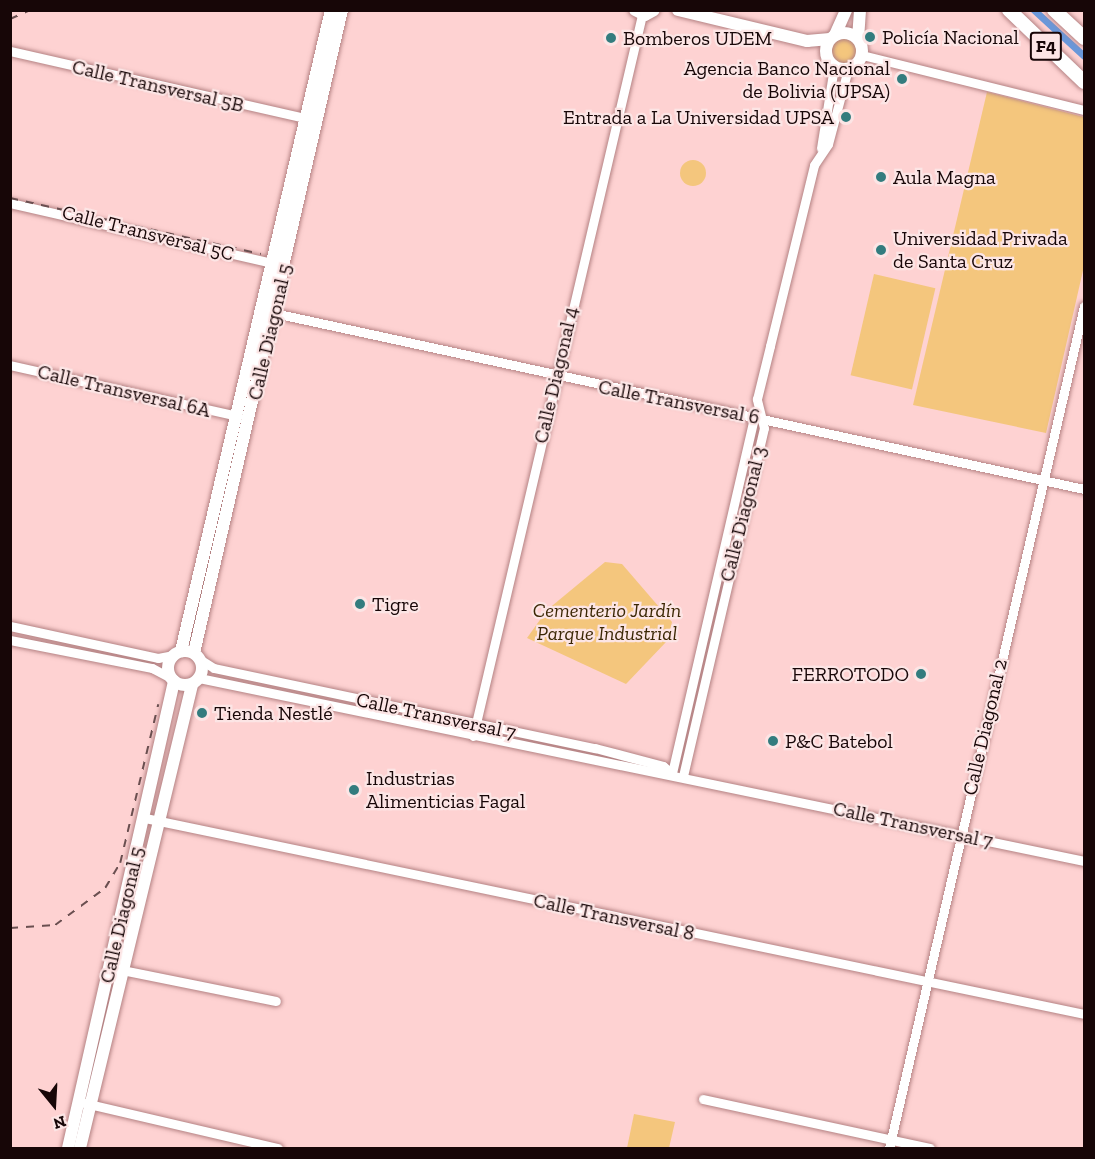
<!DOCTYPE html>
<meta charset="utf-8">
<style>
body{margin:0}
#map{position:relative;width:1095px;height:1159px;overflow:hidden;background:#fed2d2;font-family:"Zilla Slab",serif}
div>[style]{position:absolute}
.green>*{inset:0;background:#f4c67d;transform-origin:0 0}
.round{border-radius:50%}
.canal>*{height:7px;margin:-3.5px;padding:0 3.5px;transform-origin:3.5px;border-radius:3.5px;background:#6997d9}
.roads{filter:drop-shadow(0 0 2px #b48283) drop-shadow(0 0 2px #b48283)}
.minor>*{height:9px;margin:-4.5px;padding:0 4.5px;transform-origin:4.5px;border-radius:4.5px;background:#fff}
.major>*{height:12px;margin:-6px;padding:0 6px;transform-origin:6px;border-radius:6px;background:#fff}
.major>.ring{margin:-6px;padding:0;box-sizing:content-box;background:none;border:12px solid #fff;border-radius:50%}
.highway>*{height:14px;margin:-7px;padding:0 7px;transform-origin:7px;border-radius:7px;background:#fff}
.rail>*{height:1.5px;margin-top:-0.75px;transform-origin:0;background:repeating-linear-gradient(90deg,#6a4f50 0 8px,transparent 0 16px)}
.dots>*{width:16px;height:16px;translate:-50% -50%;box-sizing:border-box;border:3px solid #fce5e5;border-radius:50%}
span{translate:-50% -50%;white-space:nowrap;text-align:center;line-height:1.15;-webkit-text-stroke:4.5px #fce5e5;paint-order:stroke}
.shield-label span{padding:2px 4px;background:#fce5e5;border:2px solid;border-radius:4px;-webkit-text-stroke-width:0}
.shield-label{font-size:18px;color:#170607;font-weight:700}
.poi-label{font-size:20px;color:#170607}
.left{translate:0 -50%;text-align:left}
.right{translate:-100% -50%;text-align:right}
.street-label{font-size:20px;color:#170607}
.park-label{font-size:20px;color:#3b2704;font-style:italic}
.frame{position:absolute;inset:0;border:12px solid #170607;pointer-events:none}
.north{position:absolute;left:24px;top:1075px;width:60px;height:60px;-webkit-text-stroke:4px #fce5e5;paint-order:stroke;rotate:162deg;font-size:16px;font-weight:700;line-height:24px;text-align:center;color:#170607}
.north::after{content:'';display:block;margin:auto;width:21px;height:27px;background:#170607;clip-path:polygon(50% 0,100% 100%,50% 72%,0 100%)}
</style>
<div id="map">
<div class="green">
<div class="round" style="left:830px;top:37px;width:28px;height:28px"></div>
<div style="clip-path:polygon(987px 92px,1084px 117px,1084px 266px,1046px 433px,913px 405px)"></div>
<div class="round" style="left:680px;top:160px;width:26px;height:26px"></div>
<div style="left:874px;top:274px;width:63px;height:104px;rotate:13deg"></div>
<div style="clip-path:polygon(605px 562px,622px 564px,672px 622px,667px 641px,626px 684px,527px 638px,547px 610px)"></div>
<div style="clip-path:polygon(634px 1114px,675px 1122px,669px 1148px,627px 1148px)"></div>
</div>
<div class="canal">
<div style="left:1034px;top:10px;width:68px;rotate:42.6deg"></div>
</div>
<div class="roads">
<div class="minor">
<div style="left:10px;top:51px;width:303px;rotate:12.8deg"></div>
<div style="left:862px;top:55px;width:229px;rotate:13.9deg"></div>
<div style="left:821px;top:148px;width:82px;rotate:-80.9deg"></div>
<div style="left:10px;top:203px;width:274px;rotate:12.9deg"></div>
<div style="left:274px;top:313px;width:829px;rotate:12.26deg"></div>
<div style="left:10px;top:365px;width:234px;rotate:12.6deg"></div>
<div style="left:10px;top:626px;width:151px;rotate:12.2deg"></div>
<div style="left:158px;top:658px;width:16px;rotate:-11deg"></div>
<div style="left:10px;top:640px;width:145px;rotate:11.2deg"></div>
<div style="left:152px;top:668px;width:21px;rotate:28deg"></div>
<div style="left:201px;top:660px;width:15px;rotate:32deg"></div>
<div style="left:214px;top:668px;width:389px;rotate:11.9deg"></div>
<div style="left:595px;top:748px;width:70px;rotate:14.8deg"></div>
<div style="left:663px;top:766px;width:11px;rotate:41deg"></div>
<div style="left:199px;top:678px;width:904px;rotate:11.68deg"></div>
<div style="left:473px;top:736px;width:741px;rotate:-76.81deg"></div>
<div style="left:672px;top:773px;width:365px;rotate:-77deg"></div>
<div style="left:683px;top:776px;width:357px;rotate:-76.9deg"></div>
<div style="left:764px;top:428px;width:30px;rotate:-104deg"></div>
<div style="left:757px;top:399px;width:55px;rotate:-76.2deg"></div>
<div style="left:770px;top:346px;width:186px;rotate:-76.3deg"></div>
<div style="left:814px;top:165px;width:25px;rotate:-56deg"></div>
<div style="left:828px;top:144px;width:78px;rotate:-75.1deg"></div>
<div style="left:145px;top:818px;width:959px;rotate:11.79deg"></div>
<div style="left:117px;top:969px;width:162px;rotate:11.4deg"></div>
<div style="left:703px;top:1099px;width:232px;rotate:12.2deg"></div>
<div style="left:84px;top:1103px;width:199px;rotate:13.1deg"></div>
<div style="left:889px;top:1148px;width:864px;rotate:-76.96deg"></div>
</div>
<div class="major">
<div style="left:635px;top:10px;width:11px;rotate:27deg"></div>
<div style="left:645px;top:15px;width:10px;rotate:-29deg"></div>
<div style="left:678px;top:10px;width:133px;rotate:13.5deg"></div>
<div style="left:807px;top:41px;width:23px;rotate:-5deg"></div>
<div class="ring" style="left:826px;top:33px;width:24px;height:24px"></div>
<div style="left:835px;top:35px;width:27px;rotate:-66deg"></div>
<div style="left:858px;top:39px;width:29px;rotate:-86deg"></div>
<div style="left:181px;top:651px;width:658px;rotate:-76.83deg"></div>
<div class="ring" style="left:168px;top:651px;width:22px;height:22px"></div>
<div style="left:194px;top:653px;width:660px;rotate:-77.04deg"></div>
<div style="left:68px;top:1148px;width:479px;rotate:-77.2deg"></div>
<div style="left:80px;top:1148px;width:477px;rotate:-76.4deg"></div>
</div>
<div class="highway">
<div style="left:1009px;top:10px;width:104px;rotate:43.8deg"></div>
<div style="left:1054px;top:10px;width:41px;rotate:43deg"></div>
</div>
</div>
<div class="rail">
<div style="left:10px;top:19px;width:22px;rotate:-24deg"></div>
<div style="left:10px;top:198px;width:257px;rotate:12.6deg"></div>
<div style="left:10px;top:928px;width:45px;rotate:-3.8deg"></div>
<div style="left:55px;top:925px;width:62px;rotate:-36.5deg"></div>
<div style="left:105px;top:888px;width:29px;rotate:-59deg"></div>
<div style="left:120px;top:863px;width:163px;rotate:-76.5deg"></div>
</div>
<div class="dots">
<div style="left:870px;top:37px;background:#337c7e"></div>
<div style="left:611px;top:38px;background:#337c7e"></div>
<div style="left:902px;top:79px;background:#337c7e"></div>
<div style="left:846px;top:117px;background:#337c7e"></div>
<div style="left:881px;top:177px;background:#337c7e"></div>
<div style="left:881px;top:250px;background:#337c7e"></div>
<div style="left:360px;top:604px;background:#337c7e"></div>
<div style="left:921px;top:674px;background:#337c7e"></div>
<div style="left:202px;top:713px;background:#337c7e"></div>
<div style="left:773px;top:741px;background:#337c7e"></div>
<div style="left:354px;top:790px;background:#337c7e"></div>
</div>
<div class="shield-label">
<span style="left:1046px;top:46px">F4</span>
</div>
<div class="poi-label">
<span class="left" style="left:882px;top:37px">Policía Nacional</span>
<span class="left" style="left:623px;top:38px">Bomberos UDEM</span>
<span class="right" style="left:890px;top:80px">Agencia Banco Nacional<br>de Bolivia (UPSA)</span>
<span class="right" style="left:834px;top:117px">Entrada a La Universidad UPSA</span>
<span class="left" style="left:893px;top:177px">Aula Magna</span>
<span class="left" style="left:893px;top:250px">Universidad Privada<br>de Santa Cruz</span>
<span class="left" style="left:372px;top:604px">Tigre</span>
<span class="right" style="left:909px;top:674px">FERROTODO</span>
<span class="left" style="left:214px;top:713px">Tienda Nestlé</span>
<span class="left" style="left:785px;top:741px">P&amp;C Batebol</span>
<span class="left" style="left:366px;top:790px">Industrias<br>Alimenticias Fagal</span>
</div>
<div class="street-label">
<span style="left:158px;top:86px;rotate:13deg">Calle Transversal 5B</span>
<span style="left:148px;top:233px;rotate:14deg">Calle Transversal 5C</span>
<span style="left:270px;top:332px;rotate:-77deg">Calle Diagonal 5</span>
<span style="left:556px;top:375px;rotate:-77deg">Calle Diagonal 4</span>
<span style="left:124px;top:391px;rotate:13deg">Calle Transversal 6A</span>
<span style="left:679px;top:402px;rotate:11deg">Calle Transversal 6</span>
<span style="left:743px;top:514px;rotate:-76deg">Calle Diagonal 3</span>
<span style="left:436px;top:716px;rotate:12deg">Calle Transversal 7</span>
<span style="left:985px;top:727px;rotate:-77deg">Calle Diagonal 2</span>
<span style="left:913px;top:825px;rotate:12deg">Calle Transversal 7</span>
<span style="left:122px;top:915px;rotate:-77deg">Calle Diagonal 5</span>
<span style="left:614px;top:917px;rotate:12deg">Calle Transversal 8</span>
</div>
<div class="park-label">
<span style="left:607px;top:622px">Cementerio Jardín<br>Parque Industrial</span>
</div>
<div class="frame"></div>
<div class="north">N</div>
</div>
